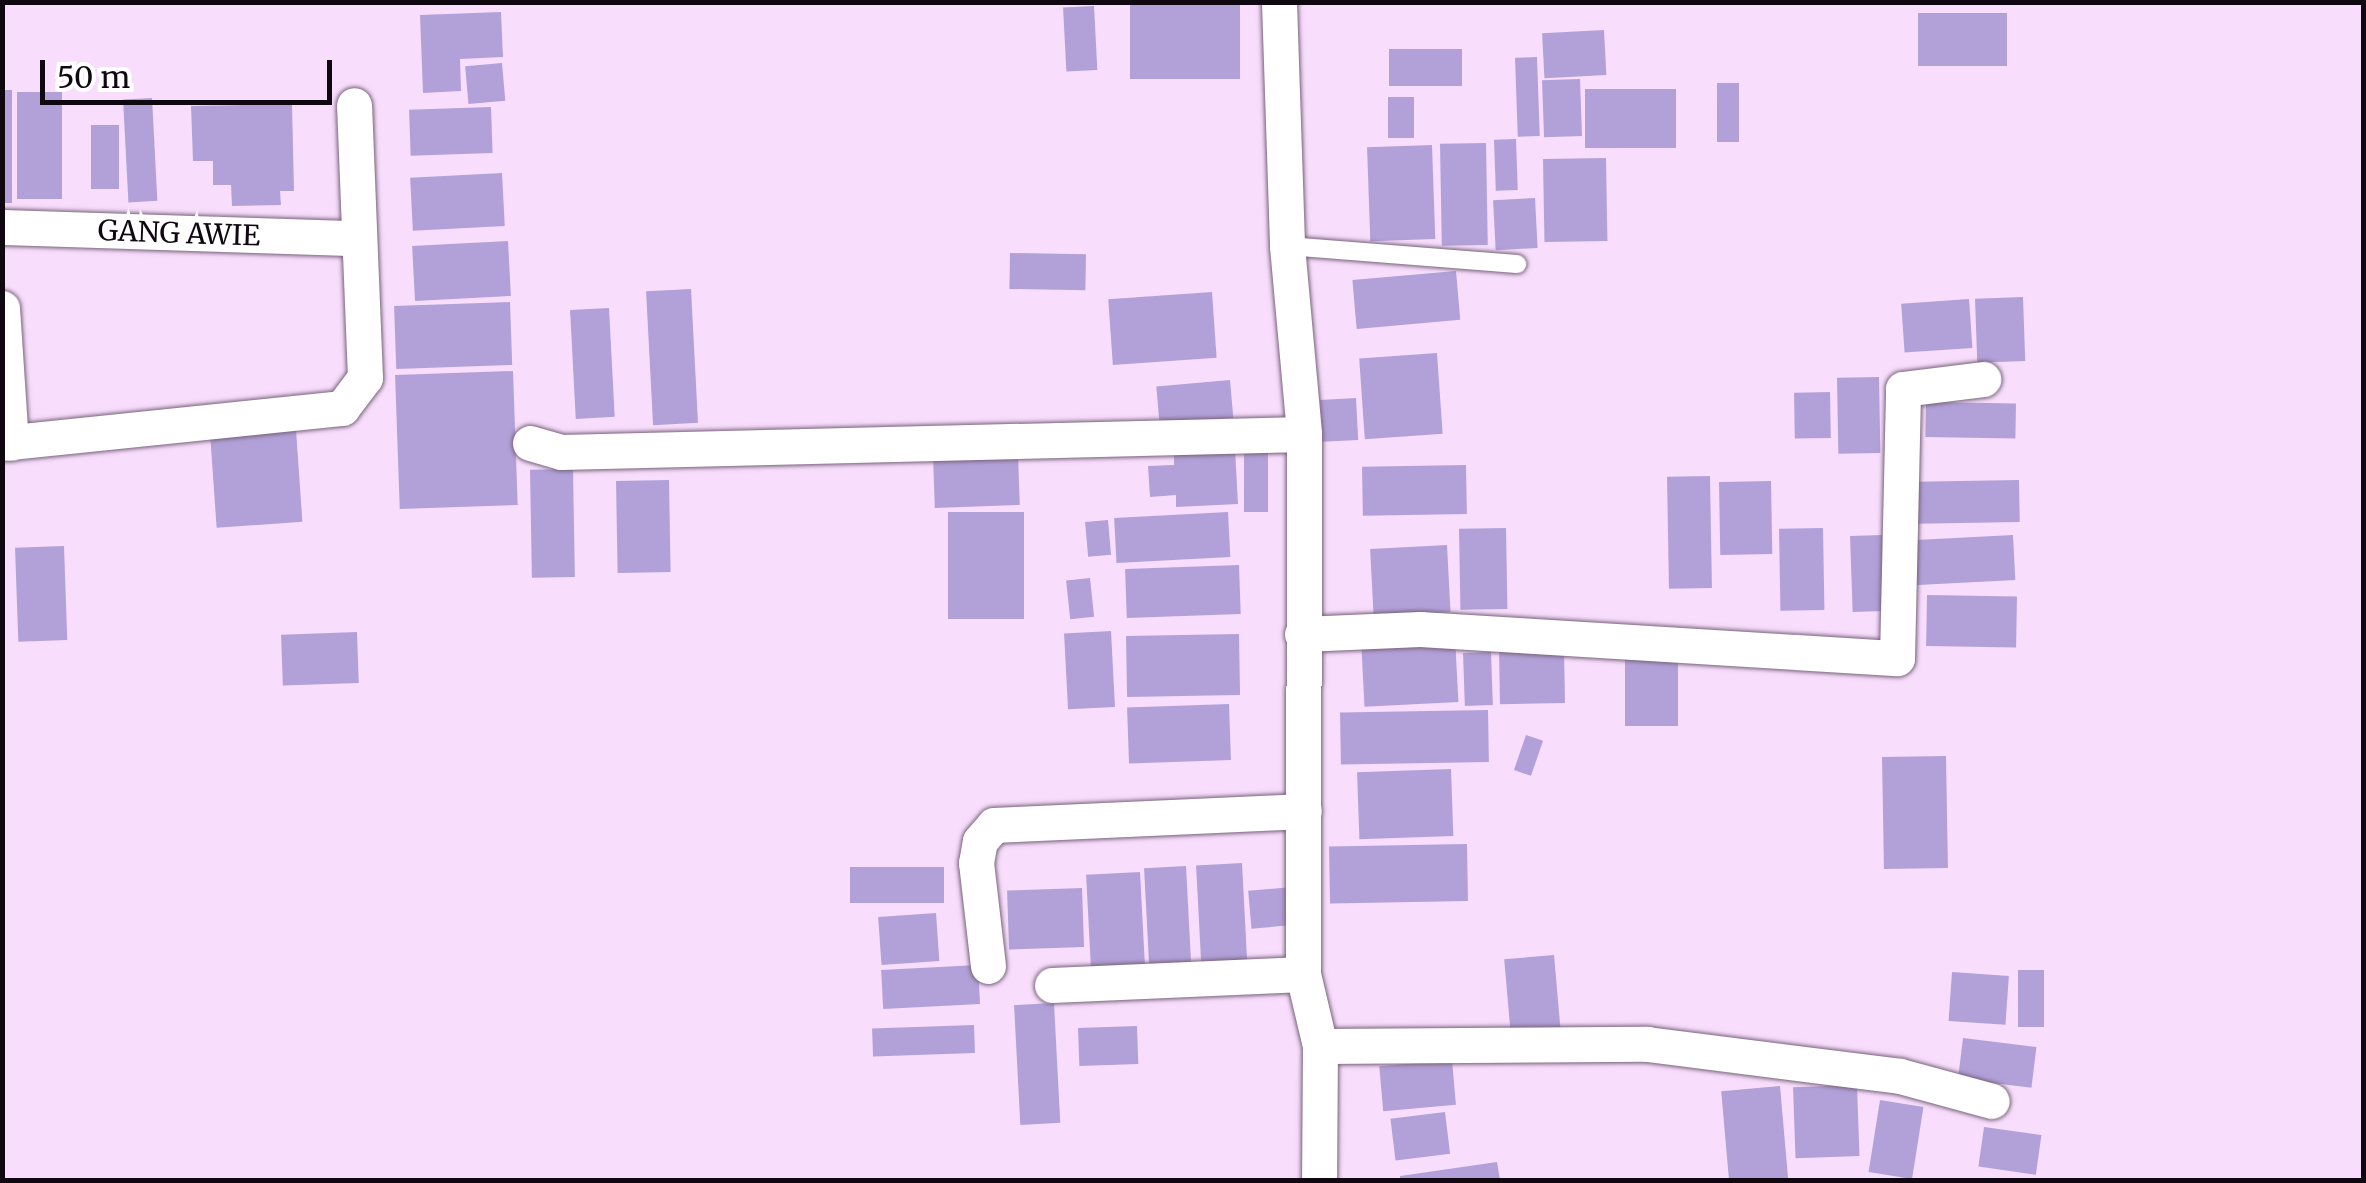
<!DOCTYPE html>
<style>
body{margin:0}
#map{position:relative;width:2366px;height:1183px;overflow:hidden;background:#f8defc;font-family:Merriweather,serif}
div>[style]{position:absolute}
.building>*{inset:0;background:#b2a1d9;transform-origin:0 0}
.roads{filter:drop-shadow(0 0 2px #78627c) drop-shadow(0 0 2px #78627c)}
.lane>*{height:18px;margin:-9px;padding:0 9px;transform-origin:9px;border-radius:9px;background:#fff}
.street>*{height:35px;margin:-17.5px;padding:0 17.5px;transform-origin:17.5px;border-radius:17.5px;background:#fff}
span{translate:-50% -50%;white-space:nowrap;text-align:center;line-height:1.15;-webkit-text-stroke:8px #fff;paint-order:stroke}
.street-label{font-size:28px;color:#100811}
.frame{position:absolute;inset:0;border:5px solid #100811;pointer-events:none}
.scale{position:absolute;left:40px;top:60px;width:292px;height:45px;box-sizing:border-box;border:5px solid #100811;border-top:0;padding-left:12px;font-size:30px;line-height:35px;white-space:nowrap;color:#100811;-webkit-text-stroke:8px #fff;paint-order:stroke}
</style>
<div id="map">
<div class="building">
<div style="left:1130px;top:2px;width:110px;height:77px"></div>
<div style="left:1094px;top:6px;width:64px;height:31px;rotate:87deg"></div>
<div style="clip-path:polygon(501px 12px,503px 57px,460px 59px,461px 91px,423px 93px,420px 15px)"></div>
<div style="left:1918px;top:13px;width:89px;height:53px"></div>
<div style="left:1604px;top:30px;width:45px;height:62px;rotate:87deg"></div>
<div style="left:1389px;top:49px;width:73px;height:37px"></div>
<div style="left:1537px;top:57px;width:79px;height:22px;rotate:88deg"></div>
<div style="left:502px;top:63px;width:38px;height:37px;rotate:85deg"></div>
<div style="left:1580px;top:79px;width:57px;height:38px;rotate:88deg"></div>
<div style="left:1717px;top:83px;width:22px;height:59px"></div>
<div style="left:1676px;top:89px;width:59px;height:91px;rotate:90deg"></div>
<div style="left:2px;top:90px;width:10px;height:113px"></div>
<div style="left:17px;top:92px;width:45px;height:107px"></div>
<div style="left:1388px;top:97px;width:26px;height:41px"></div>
<div style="left:152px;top:98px;width:103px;height:29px;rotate:87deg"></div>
<div style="clip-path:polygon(292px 104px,294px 191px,280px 191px,281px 205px,232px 206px,231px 185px,213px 185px,213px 161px,193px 161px,191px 106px)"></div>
<div style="left:491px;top:107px;width:46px;height:82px;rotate:88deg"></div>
<div style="left:91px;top:125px;width:28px;height:64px"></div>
<div style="left:1516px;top:139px;width:51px;height:22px;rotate:88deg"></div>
<div style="left:1486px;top:143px;width:102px;height:46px;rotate:89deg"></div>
<div style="left:1432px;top:145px;width:94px;height:65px;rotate:88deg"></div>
<div style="left:1606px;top:158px;width:83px;height:63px;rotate:89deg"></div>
<div style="left:502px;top:173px;width:53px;height:92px;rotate:87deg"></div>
<div style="left:1535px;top:198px;width:50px;height:42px;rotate:87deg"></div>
<div style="left:508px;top:241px;width:55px;height:96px;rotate:87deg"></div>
<div style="left:1010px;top:253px;width:76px;height:36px;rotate:1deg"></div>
<div style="left:1456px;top:271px;width:49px;height:104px;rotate:85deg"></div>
<div style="left:691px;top:289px;width:134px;height:45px;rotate:87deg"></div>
<div style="left:1212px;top:292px;width:66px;height:104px;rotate:86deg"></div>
<div style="left:2023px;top:297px;width:64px;height:48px;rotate:88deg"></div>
<div style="left:1969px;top:299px;width:49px;height:68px;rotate:86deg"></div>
<div style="left:510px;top:302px;width:63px;height:116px;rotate:88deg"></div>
<div style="left:609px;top:308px;width:109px;height:39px;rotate:87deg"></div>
<div style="left:1437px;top:353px;width:81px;height:78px;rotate:86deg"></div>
<div style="left:513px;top:371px;width:134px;height:118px;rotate:88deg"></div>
<div style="left:1879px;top:377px;width:76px;height:42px;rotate:89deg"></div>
<div style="left:1230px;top:380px;width:38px;height:74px;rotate:85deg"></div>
<div style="left:1830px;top:392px;width:46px;height:36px;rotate:89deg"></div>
<div style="left:1356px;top:398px;width:42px;height:36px;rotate:87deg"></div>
<div style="left:1926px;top:402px;width:90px;height:35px;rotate:1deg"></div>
<div style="left:296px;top:430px;width:92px;height:86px;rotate:86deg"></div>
<div style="clip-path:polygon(1235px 449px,1238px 504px,1176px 507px,1176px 495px,1150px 497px,1148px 466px,1174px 465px,1174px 453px)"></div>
<div style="left:1268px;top:452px;width:60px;height:24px;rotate:90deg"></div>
<div style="left:1018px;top:454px;width:51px;height:85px;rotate:88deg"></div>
<div style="left:1466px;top:465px;width:49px;height:104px;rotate:89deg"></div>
<div style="left:573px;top:469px;width:108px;height:43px;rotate:89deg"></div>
<div style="left:1710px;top:476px;width:112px;height:43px;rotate:89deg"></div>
<div style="left:669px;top:480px;width:92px;height:53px;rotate:89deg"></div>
<div style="left:2019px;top:480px;width:42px;height:103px;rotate:89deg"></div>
<div style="left:1771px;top:481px;width:73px;height:52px;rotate:89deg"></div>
<div style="left:948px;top:512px;width:76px;height:107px"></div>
<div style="left:1228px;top:512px;width:45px;height:114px;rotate:87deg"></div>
<div style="left:1108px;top:520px;width:35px;height:23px;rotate:85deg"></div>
<div style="left:1506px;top:528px;width:81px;height:47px;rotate:89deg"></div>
<div style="left:1823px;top:528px;width:82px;height:44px;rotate:89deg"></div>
<div style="left:1882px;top:535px;width:76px;height:32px;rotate:88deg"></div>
<div style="left:2013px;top:535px;width:45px;height:102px;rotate:87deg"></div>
<div style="left:1447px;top:545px;width:67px;height:77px;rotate:87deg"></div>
<div style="left:64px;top:546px;width:94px;height:49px;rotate:88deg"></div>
<div style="left:1239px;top:565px;width:49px;height:114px;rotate:88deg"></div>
<div style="left:1090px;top:578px;width:39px;height:24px;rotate:84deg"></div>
<div style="left:1927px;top:595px;width:90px;height:51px;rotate:1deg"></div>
<div style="left:1111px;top:631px;width:76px;height:47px;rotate:87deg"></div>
<div style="left:357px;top:632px;width:51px;height:76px;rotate:88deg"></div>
<div style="left:1239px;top:634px;width:61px;height:113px;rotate:89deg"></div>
<div style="left:1455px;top:637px;width:65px;height:94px;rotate:87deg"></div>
<div style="left:1564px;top:647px;width:56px;height:65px;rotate:89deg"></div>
<div style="left:1491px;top:652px;width:53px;height:28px;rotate:88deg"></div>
<div style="left:1625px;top:656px;width:53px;height:70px"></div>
<div style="left:1229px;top:704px;width:56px;height:102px;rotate:88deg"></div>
<div style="left:1488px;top:710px;width:52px;height:148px;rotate:89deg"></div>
<div style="left:1526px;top:735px;width:18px;height:37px;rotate:19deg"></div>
<div style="left:1946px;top:756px;width:112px;height:64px;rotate:89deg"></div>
<div style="left:1451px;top:769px;width:67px;height:94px;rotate:88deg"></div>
<div style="left:1467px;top:844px;width:57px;height:138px;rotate:89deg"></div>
<div style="left:1242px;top:863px;width:98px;height:46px;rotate:87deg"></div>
<div style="left:1186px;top:866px;width:98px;height:42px;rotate:87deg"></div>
<div style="left:944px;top:867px;width:36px;height:94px;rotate:90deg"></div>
<div style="left:1140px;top:872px;width:99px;height:54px;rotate:87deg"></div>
<div style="left:1292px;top:887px;width:38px;height:44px;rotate:85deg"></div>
<div style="left:1082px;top:888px;width:59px;height:75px;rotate:88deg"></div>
<div style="left:936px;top:913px;width:48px;height:58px;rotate:86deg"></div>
<div style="left:1554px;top:955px;width:74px;height:50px;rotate:85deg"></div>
<div style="left:978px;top:965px;width:39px;height:97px;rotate:87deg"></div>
<div style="left:2018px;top:970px;width:26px;height:57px"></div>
<div style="left:1952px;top:972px;width:57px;height:49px;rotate:4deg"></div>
<div style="left:1054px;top:1003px;width:120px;height:40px;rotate:87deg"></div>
<div style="left:974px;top:1025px;width:28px;height:102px;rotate:88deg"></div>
<div style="left:1137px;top:1026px;width:38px;height:59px;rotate:88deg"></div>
<div style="left:1963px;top:1038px;width:74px;height:41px;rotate:7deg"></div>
<div style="left:1452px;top:1060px;width:45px;height:73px;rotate:85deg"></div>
<div style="left:1857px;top:1085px;width:71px;height:64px;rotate:88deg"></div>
<div style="left:1780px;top:1086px;width:94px;height:59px;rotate:85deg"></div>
<div style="left:1880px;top:1100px;width:44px;height:73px;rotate:9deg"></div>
<div style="left:1445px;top:1112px;width:42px;height:55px;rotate:83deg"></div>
<div style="left:1984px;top:1127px;width:58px;height:40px;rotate:8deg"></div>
<div style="clip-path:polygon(1497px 1162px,1500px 1180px,1400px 1180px,1400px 1176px)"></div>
</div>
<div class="roads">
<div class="lane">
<div style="left:1287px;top:246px;width:231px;rotate:4.5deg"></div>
</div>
<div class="street">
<div style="left:1279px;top:2px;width:244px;rotate:88.1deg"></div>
<div style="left:1287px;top:246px;width:189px;rotate:84.8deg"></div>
<div style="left:1304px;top:434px;width:540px;rotate:90.11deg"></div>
<div style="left:1303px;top:974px;width:74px;rotate:76.7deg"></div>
<div style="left:1320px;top:1046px;width:134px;rotate:90.4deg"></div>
<div style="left:2px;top:227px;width:353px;rotate:1.8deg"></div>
<div style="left:2px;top:308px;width:135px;rotate:86.2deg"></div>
<div style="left:2px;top:443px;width:342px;rotate:-5.9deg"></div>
<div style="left:342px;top:408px;width:38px;rotate:-53deg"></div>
<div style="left:365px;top:378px;width:273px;rotate:-92.3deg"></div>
<div style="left:530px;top:443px;width:32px;rotate:16deg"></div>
<div style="left:561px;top:452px;width:743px;rotate:-1.39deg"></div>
<div style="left:1302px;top:634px;width:118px;rotate:-2.4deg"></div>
<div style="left:1420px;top:629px;width:478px;rotate:3.5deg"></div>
<div style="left:1897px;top:658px;width:269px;rotate:-88.7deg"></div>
<div style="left:1903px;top:389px;width:81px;rotate:-7.1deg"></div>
<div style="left:988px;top:966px;width:104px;rotate:-96.6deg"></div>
<div style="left:976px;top:863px;width:22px;rotate:-80deg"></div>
<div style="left:980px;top:841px;width:21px;rotate:-49deg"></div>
<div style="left:994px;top:825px;width:310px;rotate:-2.6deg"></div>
<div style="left:1052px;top:985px;width:251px;rotate:-2.5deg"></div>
<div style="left:1320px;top:1046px;width:327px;rotate:-0.4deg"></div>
<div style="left:1647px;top:1044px;width:255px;rotate:7.2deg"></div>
<div style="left:1900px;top:1076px;width:95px;rotate:15.2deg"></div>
</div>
</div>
<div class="street-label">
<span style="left:179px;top:233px;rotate:2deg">GANG AWIE</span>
</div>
<div class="frame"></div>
<div class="scale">50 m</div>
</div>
